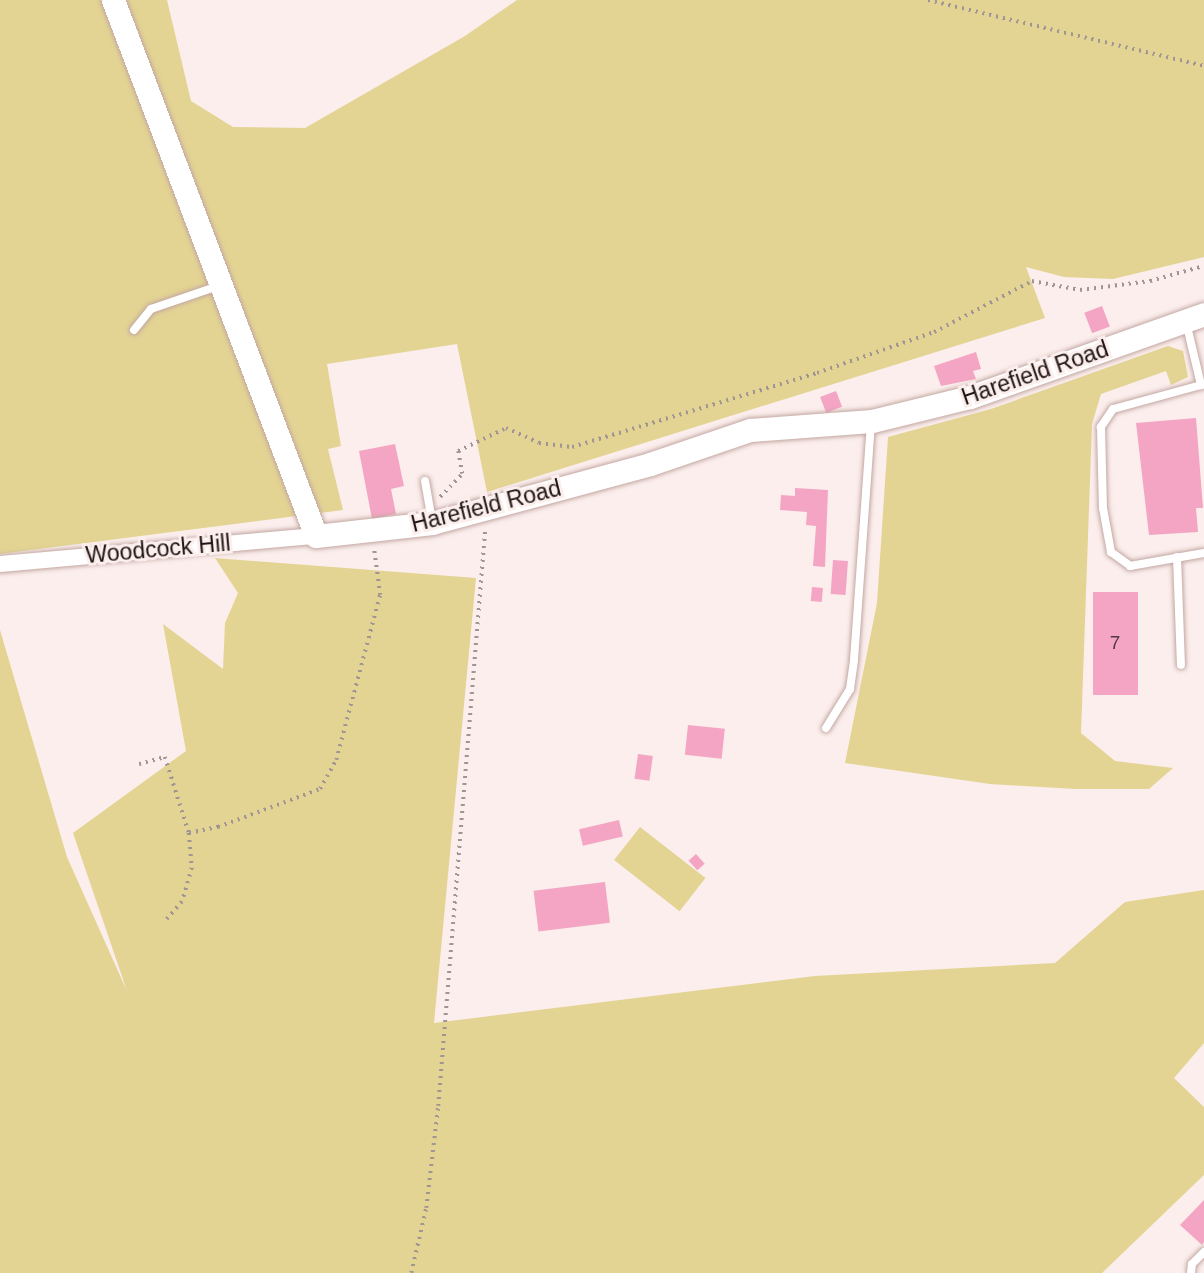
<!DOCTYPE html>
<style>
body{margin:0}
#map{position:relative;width:1204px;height:1273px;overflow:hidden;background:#fbeeec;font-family:Helvetica,sans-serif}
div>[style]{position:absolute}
.green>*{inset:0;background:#e3d493;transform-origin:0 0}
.building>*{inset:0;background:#f4a5c4;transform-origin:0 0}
.path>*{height:3.5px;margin-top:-1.75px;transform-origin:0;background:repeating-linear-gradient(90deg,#a09593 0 2px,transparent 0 7px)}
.roads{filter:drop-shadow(0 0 2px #c3a7a2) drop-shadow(0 0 2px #c3a7a2)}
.lane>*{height:8px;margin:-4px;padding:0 4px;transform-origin:4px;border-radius:4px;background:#fff}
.street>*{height:16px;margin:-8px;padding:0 8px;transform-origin:8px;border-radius:8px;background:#fff}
.secondary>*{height:23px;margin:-11.5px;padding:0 11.5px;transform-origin:11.5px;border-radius:11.5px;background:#fff}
span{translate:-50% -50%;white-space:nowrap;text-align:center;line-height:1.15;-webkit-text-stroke:6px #fbeeec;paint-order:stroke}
.number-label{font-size:19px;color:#54393f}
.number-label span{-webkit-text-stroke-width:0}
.street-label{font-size:23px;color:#1f1513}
</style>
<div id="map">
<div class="green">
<div style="clip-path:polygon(0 0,167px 0,191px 101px,233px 127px,305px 128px,465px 36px,517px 0,1204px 0,1204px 257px,1113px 279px,1064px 277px,1026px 267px,1045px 318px,487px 492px,457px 344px,327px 364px,341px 446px,328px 449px,343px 510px,0 554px)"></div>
<div style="clip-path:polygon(1168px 346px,1183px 351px,1188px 377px,1171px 385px,1166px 371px,1101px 394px,1092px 424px,1081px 733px,1115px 761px,1173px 768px,1149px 789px,1075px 789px,990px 784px,845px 763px,877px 603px,888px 437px,991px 409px)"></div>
<div style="clip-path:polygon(215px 558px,476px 578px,434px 1023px,815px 976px,1055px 963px,1125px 902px,1204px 890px,1204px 1043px,1174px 1078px,1204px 1107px,1204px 1175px,1102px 1273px,0 1273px,0 630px,67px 857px,127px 991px,73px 833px,186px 751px,163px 624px,223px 669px,225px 623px,238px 593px)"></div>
<div style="left:640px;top:827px;width:83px;height:42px;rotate:38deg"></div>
</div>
<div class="building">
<div style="left:1102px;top:306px;width:22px;height:19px;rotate:69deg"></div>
<div style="clip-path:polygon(976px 352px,981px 369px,973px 371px,976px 379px,941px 386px,934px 366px)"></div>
<div style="left:836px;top:391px;width:17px;height:17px;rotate:69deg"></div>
<div style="clip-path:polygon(1196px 418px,1203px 508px,1196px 508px,1198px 532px,1149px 535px,1136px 423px)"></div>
<div style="clip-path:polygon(395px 444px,404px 486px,391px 489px,396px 514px,372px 519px,359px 451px)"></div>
<div style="clip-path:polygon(795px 488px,828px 490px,825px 567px,813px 566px,816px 526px,806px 525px,807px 512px,780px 510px,781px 495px,795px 496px)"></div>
<div style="left:833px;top:560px;width:15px;height:34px;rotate:4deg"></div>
<div style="left:812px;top:587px;width:11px;height:14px;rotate:5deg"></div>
<div style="left:1093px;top:592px;width:45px;height:103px"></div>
<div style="left:688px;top:725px;width:37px;height:30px;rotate:6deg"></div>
<div style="left:638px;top:754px;width:15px;height:25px;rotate:8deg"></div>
<div style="left:619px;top:820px;width:17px;height:41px;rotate:77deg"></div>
<div style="left:696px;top:854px;width:13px;height:10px;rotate:48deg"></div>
<div style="left:605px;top:882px;width:41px;height:72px;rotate:83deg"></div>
<div style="clip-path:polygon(1204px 1200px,1204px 1242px,1202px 1245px,1180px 1225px)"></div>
</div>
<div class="path">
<div style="left:928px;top:0;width:284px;rotate:13.4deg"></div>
<div style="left:440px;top:497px;width:32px;rotate:-46deg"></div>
<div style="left:462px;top:474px;width:23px;rotate:-100deg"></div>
<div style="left:458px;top:451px;width:53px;rotate:-25.6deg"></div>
<div style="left:506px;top:428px;width:36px;rotate:24deg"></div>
<div style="left:539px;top:443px;width:33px;rotate:7deg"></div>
<div style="left:572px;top:447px;width:256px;rotate:-16.8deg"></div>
<div style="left:817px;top:373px;width:124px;rotate:-19.3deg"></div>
<div style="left:934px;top:332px;width:110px;rotate:-27.5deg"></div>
<div style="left:1032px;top:281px;width:49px;rotate:10.6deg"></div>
<div style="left:1080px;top:290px;width:71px;rotate:-7.3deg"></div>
<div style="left:1150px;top:281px;width:56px;rotate:-15.5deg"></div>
<div style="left:139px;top:764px;width:27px;rotate:-15deg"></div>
<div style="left:165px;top:757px;width:80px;rotate:72.5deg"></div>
<div style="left:189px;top:833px;width:35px;rotate:85deg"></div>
<div style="left:192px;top:868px;width:35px;rotate:106deg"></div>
<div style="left:182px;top:902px;width:23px;rotate:131deg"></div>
<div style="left:189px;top:833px;width:30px;rotate:-12deg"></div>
<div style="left:218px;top:827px;width:109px;rotate:-20.4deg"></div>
<div style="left:320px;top:789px;width:33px;rotate:-61deg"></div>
<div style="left:336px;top:760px;width:171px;rotate:-75.1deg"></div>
<div style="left:380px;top:595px;width:45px;rotate:-97.6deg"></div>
<div style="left:411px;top:1273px;width:67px;rotate:-77deg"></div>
<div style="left:426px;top:1208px;width:103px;rotate:-83.3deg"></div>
<div style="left:438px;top:1106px;width:579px;rotate:-85.34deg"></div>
</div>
<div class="roads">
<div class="lane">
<div style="left:1186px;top:322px;width:65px;rotate:76.6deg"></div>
<div style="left:1201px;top:385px;width:91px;rotate:164.7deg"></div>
<div style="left:1113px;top:409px;width:22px;rotate:124deg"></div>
<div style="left:1101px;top:427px;width:81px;rotate:88.6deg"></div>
<div style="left:1103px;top:508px;width:45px;rotate:79.7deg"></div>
<div style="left:1111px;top:552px;width:24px;rotate:36deg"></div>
<div style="left:1130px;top:566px;width:75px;rotate:-10deg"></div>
<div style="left:134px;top:330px;width:27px;rotate:-51deg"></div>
<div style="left:151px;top:309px;width:71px;rotate:-18.9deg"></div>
<div style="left:425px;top:481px;width:40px;rotate:80deg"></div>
<div style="left:1177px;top:557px;width:108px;rotate:87.9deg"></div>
<div style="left:826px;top:728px;width:46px;rotate:-58.4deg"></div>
<div style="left:850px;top:689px;width:29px;rotate:-82deg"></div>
<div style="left:854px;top:660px;width:237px;rotate:-85.9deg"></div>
<div style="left:1191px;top:1273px;width:9px;rotate:-84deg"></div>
<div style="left:1192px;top:1264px;width:17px;rotate:-45deg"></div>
</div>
<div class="street">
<div style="left:0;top:564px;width:317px;rotate:-5.1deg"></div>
</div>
<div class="secondary">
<div style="left:113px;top:0;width:573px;rotate:69.26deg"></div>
<div style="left:316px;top:536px;width:117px;rotate:-6.4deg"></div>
<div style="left:432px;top:523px;width:226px;rotate:-15.1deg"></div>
<div style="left:650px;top:464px;width:106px;rotate:-18.8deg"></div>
<div style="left:750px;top:430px;width:122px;rotate:-4.2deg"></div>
<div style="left:872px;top:421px;width:101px;rotate:-13.8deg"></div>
<div style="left:970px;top:397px;width:248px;rotate:-19.5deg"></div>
</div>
</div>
<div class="number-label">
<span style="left:1115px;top:643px">7</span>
</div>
<div class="street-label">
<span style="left:1035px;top:373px;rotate:-19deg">Harefield Road</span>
<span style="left:486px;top:506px;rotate:-14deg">Harefield Road</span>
<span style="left:158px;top:549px;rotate:-5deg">Woodcock Hill</span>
</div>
</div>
